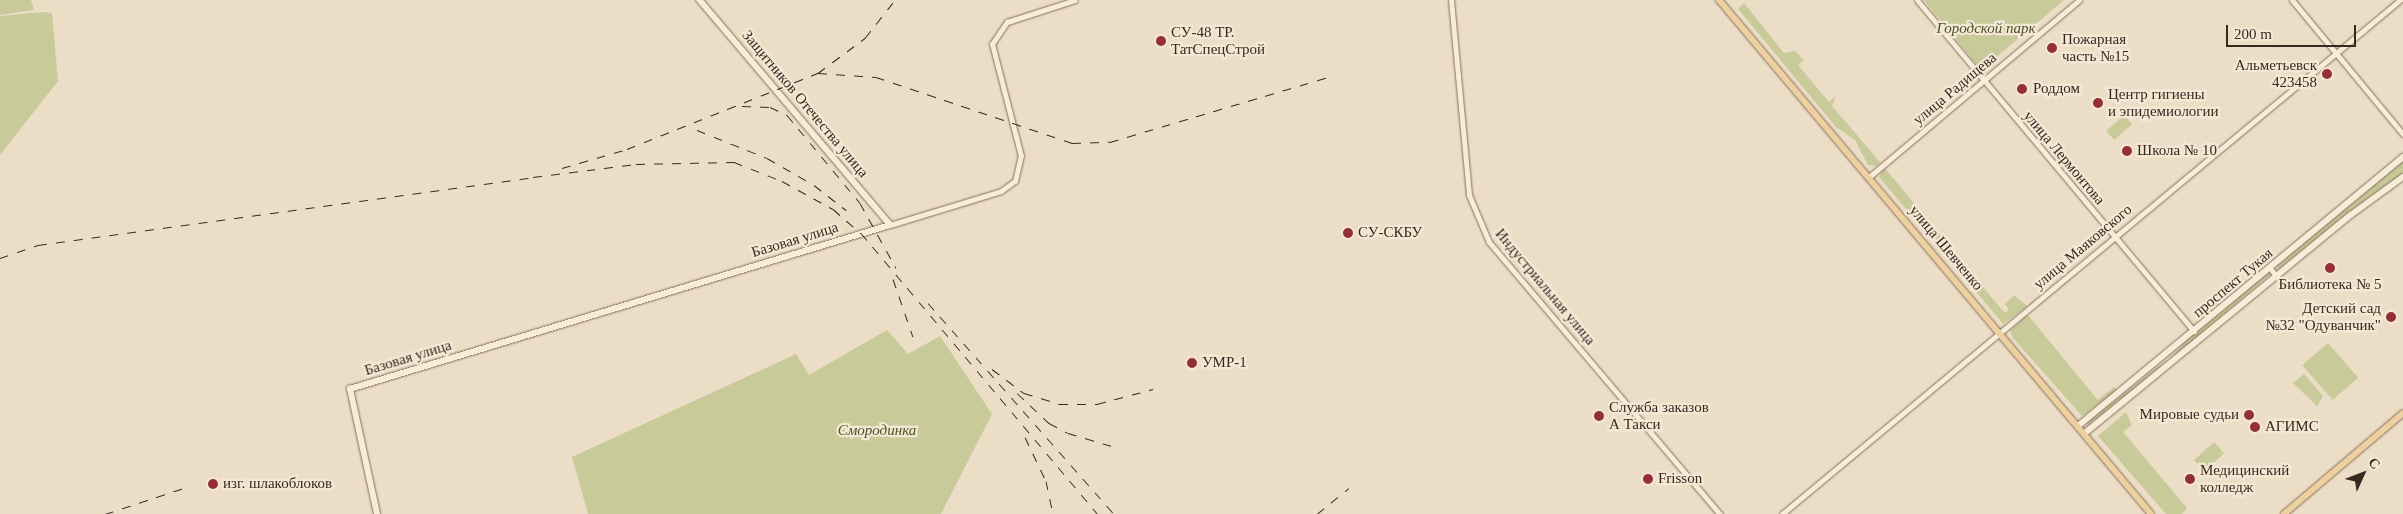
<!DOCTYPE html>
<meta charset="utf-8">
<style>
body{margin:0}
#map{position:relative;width:2403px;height:514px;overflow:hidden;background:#ecdec6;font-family:"Times New Roman",serif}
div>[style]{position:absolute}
.green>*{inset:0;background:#c8ca9a;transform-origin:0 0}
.roads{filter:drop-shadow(0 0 1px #866f5c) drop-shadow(0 0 1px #866f5c)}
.tertiary>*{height:5px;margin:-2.5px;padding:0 2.5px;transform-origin:2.5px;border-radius:2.5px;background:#f7ecd8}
.secondary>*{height:5.5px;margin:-2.75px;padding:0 2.75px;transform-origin:2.75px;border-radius:2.75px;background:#f7ecd8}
.primary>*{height:6px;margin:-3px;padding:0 3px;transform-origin:3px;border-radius:3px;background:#edcfa0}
.rail>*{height:1px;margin-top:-0.5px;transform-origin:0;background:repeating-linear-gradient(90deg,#37291f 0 9px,transparent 0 18px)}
.dots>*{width:14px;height:14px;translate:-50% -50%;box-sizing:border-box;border:2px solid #f4e8d5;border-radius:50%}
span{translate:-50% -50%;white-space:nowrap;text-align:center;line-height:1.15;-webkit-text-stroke:4.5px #f4e8d5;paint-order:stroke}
.park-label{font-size:15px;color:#4b5327;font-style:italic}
.poi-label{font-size:15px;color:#37291f}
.left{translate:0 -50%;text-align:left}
.right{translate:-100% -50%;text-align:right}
.street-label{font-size:15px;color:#37291f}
.north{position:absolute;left:2338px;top:449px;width:50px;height:50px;-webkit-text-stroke:4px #f4e8d5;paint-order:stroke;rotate:47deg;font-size:14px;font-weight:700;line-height:20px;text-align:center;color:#37291f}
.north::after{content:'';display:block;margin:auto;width:18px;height:22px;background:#37291f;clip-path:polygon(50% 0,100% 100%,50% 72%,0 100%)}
.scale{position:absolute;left:2226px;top:25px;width:130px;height:22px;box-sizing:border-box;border:2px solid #37291f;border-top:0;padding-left:6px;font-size:15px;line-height:18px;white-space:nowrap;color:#37291f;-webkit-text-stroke:4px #f4e8d5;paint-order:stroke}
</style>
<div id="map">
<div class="green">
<div style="clip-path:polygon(0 0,31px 0,34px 10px,0 15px)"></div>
<div style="clip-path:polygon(1924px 0,2064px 0,1981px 70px)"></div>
<div style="clip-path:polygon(1744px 3px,1784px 53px,1795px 51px,1804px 60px,1798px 65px,1829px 102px,1836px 96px,1832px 106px,1880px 162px,1877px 166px,1868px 165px,1855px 140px,1836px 127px,1738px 9px)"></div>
<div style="clip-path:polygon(42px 12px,52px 13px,58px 81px,0 155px,0 16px)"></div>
<div style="left:2124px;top:115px;width:12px;height:24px;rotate:48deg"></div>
<div style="clip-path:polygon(2403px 161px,2403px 175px,2279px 269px,2276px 265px)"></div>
<div style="clip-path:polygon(1884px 167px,1949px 245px,1946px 249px,1939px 248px,1879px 177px)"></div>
<div style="clip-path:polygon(1952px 251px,2005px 313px,2009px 310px,2005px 304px,2014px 295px,2027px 306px,2003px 324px,1947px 257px)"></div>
<div style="clip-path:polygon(2269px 271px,2272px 273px,2166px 364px,2188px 338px)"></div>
<div style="clip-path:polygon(2027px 314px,2098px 400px,2114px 387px,2117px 390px,2082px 416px,2013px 338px,2010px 331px)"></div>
<div style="clip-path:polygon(887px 330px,908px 354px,940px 336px,992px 414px,941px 514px,588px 514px,572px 457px,796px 354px,809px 375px)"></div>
<div style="left:2328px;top:343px;width:46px;height:34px;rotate:49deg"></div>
<div style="clip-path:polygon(2160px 365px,2162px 368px,2088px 425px,2087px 422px)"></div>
<div style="clip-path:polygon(2304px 374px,2323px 396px,2317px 406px,2293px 383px)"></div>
<div style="clip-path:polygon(2126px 412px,2132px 425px,2123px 432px,2187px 508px,2182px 514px,2166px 514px,2098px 436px)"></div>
<div style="left:2214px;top:442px;width:15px;height:27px;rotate:48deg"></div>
</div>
<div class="roads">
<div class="tertiary">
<div style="left:1451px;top:0;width:196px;rotate:84.7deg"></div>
<div style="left:1469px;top:195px;width:51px;rotate:66.9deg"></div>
<div style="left:1489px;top:242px;width:357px;rotate:49.7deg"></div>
<div style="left:1917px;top:0;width:432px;rotate:50.1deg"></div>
<div style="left:2292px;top:0;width:174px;rotate:50.4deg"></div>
<div style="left:1869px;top:177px;width:275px;rotate:-40.1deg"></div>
<div style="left:890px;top:225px;width:116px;rotate:-17deg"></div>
<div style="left:1001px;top:191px;width:17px;rotate:-36deg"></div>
<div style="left:1015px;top:181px;width:26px;rotate:-77deg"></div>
<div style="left:1021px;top:156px;width:116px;rotate:-104.5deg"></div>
<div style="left:992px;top:44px;width:27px;rotate:-56deg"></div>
<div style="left:1007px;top:22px;width:71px;rotate:-17.9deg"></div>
<div style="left:2270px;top:268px;width:10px;rotate:53deg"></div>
<div style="left:1782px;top:514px;width:804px;rotate:-39.75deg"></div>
</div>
<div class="secondary">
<div style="left:2078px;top:426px;width:422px;rotate:-39.6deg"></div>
<div style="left:2084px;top:434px;width:345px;rotate:-39.4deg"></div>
<div style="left:2351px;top:215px;width:64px;rotate:-36.2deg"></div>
<div style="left:377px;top:514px;width:128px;rotate:-102.2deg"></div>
<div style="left:350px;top:389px;width:564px;rotate:-16.89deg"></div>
<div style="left:890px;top:225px;width:295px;rotate:-130.3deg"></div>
</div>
<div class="primary">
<div style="left:1719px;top:0;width:671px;rotate:49.95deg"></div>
<div style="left:2284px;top:514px;width:156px;rotate:-40.3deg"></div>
</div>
</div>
<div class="rail">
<div style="left:818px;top:73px;width:59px;rotate:-36.7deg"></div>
<div style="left:865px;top:38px;width:48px;rotate:-51.7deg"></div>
<div style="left:742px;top:106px;width:28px;rotate:2deg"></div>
<div style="left:770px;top:107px;width:19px;rotate:25deg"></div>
<div style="left:787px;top:115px;width:114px;rotate:50.3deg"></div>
<div style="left:860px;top:203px;width:74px;rotate:61deg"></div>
<div style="left:697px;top:130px;width:75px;rotate:21.8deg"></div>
<div style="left:767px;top:158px;width:54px;rotate:29.9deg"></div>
<div style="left:814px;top:185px;width:41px;rotate:38deg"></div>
<div style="left:562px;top:168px;width:68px;rotate:-16.3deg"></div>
<div style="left:627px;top:149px;width:206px;rotate:-21.7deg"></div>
<div style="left:818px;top:73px;width:58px;rotate:3.9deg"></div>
<div style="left:876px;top:77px;width:207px;rotate:18.6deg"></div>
<div style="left:1072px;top:143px;width:38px;rotate:-2deg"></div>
<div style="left:1110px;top:142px;width:227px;rotate:-16.6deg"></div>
<div style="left:0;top:258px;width:40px;rotate:-18.9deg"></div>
<div style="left:38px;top:245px;width:500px;rotate:-7.8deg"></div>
<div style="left:533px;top:177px;width:104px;rotate:-7.2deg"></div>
<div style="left:636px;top:164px;width:98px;rotate:-1.2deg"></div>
<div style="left:734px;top:162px;width:52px;rotate:21.6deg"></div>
<div style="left:782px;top:181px;width:58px;rotate:28.8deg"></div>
<div style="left:833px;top:209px;width:37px;rotate:41deg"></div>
<div style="left:861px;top:233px;width:368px;rotate:49.9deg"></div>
<div style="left:893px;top:279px;width:61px;rotate:71deg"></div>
<div style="left:928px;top:303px;width:281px;rotate:48.6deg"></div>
<div style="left:992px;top:369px;width:40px;rotate:37deg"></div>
<div style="left:1024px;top:393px;width:37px;rotate:17deg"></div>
<div style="left:1059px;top:404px;width:38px"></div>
<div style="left:1097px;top:404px;width:58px;rotate:-15deg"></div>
<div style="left:1017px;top:393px;width:44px;rotate:43.2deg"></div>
<div style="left:1049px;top:423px;width:21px;rotate:28deg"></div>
<div style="left:1068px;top:433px;width:49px;rotate:16.6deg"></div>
<div style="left:1025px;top:437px;width:49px;rotate:64.5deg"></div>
<div style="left:1046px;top:481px;width:34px;rotate:78deg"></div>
<div style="left:105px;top:514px;width:83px;rotate:-18.2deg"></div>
<div style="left:1317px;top:514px;width:41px;rotate:-39.1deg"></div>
</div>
<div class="dots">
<div style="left:1161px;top:41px;background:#922f38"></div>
<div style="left:2052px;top:48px;background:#922f38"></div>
<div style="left:2327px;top:74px;background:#922f38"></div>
<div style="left:2022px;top:89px;background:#922f38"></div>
<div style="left:2098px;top:103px;background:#922f38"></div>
<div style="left:2127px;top:151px;background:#922f38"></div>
<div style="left:1348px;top:233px;background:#922f38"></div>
<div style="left:2330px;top:268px;background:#922f38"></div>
<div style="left:2391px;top:317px;background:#922f38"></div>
<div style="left:1192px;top:363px;background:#922f38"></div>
<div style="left:2249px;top:415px;background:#922f38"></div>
<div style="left:1599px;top:416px;background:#922f38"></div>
<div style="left:2255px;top:427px;background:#922f38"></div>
<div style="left:1648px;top:479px;background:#922f38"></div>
<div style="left:2190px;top:479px;background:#922f38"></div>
<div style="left:213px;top:484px;background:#922f38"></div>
</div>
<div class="park-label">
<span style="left:1986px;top:29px">Городской парк</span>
<span style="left:877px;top:431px">Смородинка</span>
</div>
<div class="poi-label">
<span class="left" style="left:1171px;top:41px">СУ-48 ТР.<br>ТатСпецСтрой</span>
<span class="left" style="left:2062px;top:48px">Пожарная<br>часть №15</span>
<span class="right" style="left:2317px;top:74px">Альметьевск<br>423458</span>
<span class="left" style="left:2033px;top:89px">Роддом</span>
<span class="left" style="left:2108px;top:103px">Центр гигиены<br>и эпидемиологии</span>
<span class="left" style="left:2137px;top:151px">Школа № 10</span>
<span class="left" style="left:1358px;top:233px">СУ-СКБУ</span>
<span style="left:2330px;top:285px">Библиотека № 5</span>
<span class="right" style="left:2381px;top:317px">Детский сад<br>№32 "Одуванчик"</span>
<span class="left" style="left:1202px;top:363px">УМР-1</span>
<span class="left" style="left:1609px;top:416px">Служба заказов<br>А Такси</span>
<span class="right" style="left:2239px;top:415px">Мировые судьи</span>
<span class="left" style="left:2265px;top:427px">АГИМС</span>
<span class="left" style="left:2200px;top:479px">Медицинский<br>колледж</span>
<span class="left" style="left:1658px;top:479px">Frisson</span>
<span class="left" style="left:223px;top:484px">изг. шлакоблоков</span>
</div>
<div class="street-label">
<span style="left:1955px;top:89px;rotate:-40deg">улица Радищева</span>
<span style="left:805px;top:104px;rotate:50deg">Защитников Отечества улица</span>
<span style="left:2064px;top:158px;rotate:50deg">улица Лермонтова</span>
<span style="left:795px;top:240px;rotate:-17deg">Базовая улица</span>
<span style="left:2083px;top:247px;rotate:-40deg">улица Маяковского</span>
<span style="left:1946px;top:248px;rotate:50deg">улица Шевченко</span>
<span style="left:2233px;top:283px;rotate:-40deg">проспект Тукая</span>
<span style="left:1545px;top:287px;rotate:50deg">Индустриальная улица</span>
<span style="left:408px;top:358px;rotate:-17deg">Базовая улица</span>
</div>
<div class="north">С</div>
<div class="scale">200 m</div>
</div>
